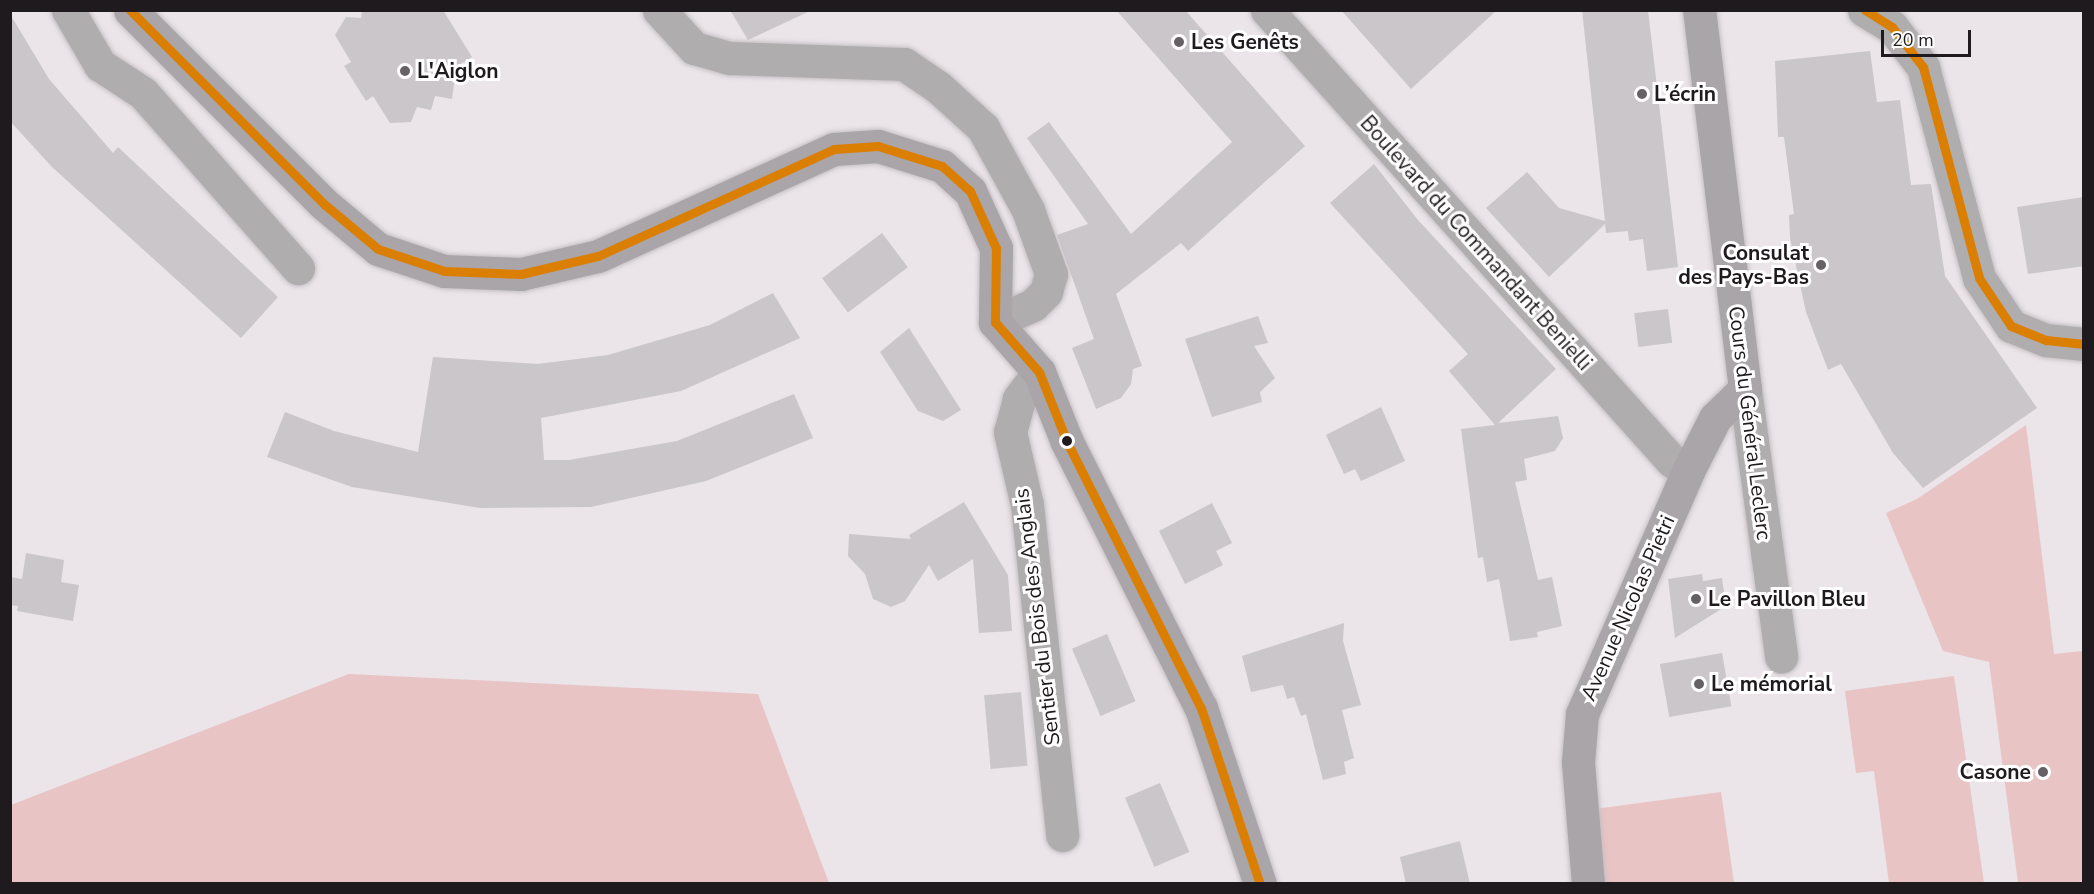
<!DOCTYPE html>
<meta charset="utf-8">
<style>
body{margin:0}
#map{position:relative;width:2094px;height:894px;overflow:hidden;background:#ebe4e9;font-family:"Nunito Sans",sans-serif}
div>[style]{position:absolute}
.green>*{inset:0;background:#e8c4c4}
.building>*{inset:0;background:#cbc6ca;transform-origin:0 0}
.roads{filter:drop-shadow(0 0 2px #c5c0c3) drop-shadow(0 0 2px #c5c0c3)}
.minor>*{height:33px;margin:-16.5px;padding:0 16.5px;transform-origin:16.5px;border-radius:16.5px;background:#b0adae}
.major>*{height:33px;margin:-16.5px;padding:0 16.5px;transform-origin:16.5px;border-radius:16.5px;background:#aaa5a8}
.bus-1>*{height:9px;margin:-4.5px;padding:0 4.5px;transform-origin:4.5px;border-radius:4.5px;background:#db7f03}
.dots>*{width:16px;height:16px;translate:-50% -50%;box-sizing:border-box;border:3px solid #fff;border-radius:50%}
span{translate:-50% -50%;white-space:nowrap;text-align:center;line-height:1.15;-webkit-text-stroke:6px #fff;paint-order:stroke}
.poi-label{font-size:21px;color:#1f1a1d;font-weight:700}
.left{translate:0 -50%;text-align:left}
.right{translate:-100% -50%;text-align:right}
.street-label{font-size:21px;color:#1f1a1d}
.frame{position:absolute;inset:0;border:12px solid #1f1a1d;pointer-events:none}
.scale{position:absolute;left:1881px;top:30px;width:90px;height:27px;box-sizing:border-box;border:3px solid #1f1a1d;border-top:0;padding-left:8px;font-size:18px;line-height:21px;white-space:nowrap;color:#1f1a1d;-webkit-text-stroke:4px #fff;paint-order:stroke}
</style>
<div id="map">
<div class="green">
<div style="clip-path:polygon(2026px 425px,2054px 654px,2083px 651px,2083px 883px,2018px 883px,1989px 662px,1943px 651px,1886px 513px,1917px 499px)"></div>
<div style="clip-path:polygon(349px 674px,758px 694px,829px 883px,11px 883px,11px 805px)"></div>
<div style="clip-path:polygon(1954px 676px,1984px 883px,1889px 883px,1874px 771px,1856px 773px,1845px 691px)"></div>
<div style="clip-path:polygon(1721px 792px,1734px 883px,1604px 883px,1595px 809px)"></div>
</div>
<div class="building">
<div style="clip-path:polygon(362px 10px,443px 10px,472px 57px,459px 65px,466px 76px,454px 84px,452px 99px,435px 96px,431px 110px,417px 107px,411px 122px,390px 123px,373px 96px,366px 101px,344px 66px,351px 62px,335px 35px,346px 17px,361px 18px)"></div>
<div style="clip-path:polygon(730px 10px,812px 10px,748px 40px)"></div>
<div style="clip-path:polygon(1116px 10px,1185px 10px,1305px 146px,1188px 251px,1181px 243px,1116px 294px,1142px 366px,1133px 369px,1131px 384px,1121px 398px,1096px 409px,1072px 348px,1094px 339px,1057px 235px,1088px 224px,1027px 138px,1049px 122px,1131px 234px,1232px 142px)"></div>
<div style="clip-path:polygon(1341px 10px,1497px 10px,1411px 89px)"></div>
<div style="clip-path:polygon(1582px 10px,1648px 10px,1678px 267px,1647px 271px,1643px 239px,1629px 241px,1628px 231px,1606px 233px,1605px 224px,1549px 277px,1486px 208px,1527px 172px,1559px 208px,1605px 221px)"></div>
<div style="clip-path:polygon(10px 14px,49px 79px,113px 153px,118px 147px,278px 297px,241px 338px,52px 167px,10px 121px)"></div>
<div style="clip-path:polygon(1870px 51px,1877px 102px,1900px 100px,1911px 185px,1931px 184px,1945px 276px,2037px 408px,1923px 488px,1893px 453px,1841px 364px,1828px 370px,1806px 312px,1790px 238px,1789px 215px,1794px 214px,1784px 137px,1778px 137px,1775px 61px)"></div>
<div style="clip-path:polygon(1374px 164px,1418px 220px,1556px 369px,1498px 423px,1558px 416px,1563px 438px,1555px 451px,1524px 459px,1527px 480px,1515px 482px,1538px 580px,1552px 577px,1562px 626px,1537px 632px,1538px 637px,1510px 641px,1499px 579px,1487px 582px,1483px 557px,1478px 558px,1461px 429px,1495px 425px,1449px 371px,1468px 354px,1330px 203px)"></div>
<div style="clip-path:polygon(2084px 197px,2084px 266px,2028px 274px,2017px 207px)"></div>
<div style="left:882px;top:233px;width:43px;height:75px;rotate:53deg"></div>
<div style="clip-path:polygon(773px 293px,800px 338px,681px 391px,541px 418px,544px 460px,569px 460px,677px 441px,794px 394px,813px 438px,706px 481px,591px 507px,480px 508px,352px 487px,267px 457px,285px 412px,334px 431px,418px 452px,433px 357px,538px 364px,608px 355px,710px 325px)"></div>
<div style="left:1668px;top:309px;width:34px;height:34px;rotate:83deg"></div>
<div style="clip-path:polygon(1258px 316px,1268px 343px,1254px 346px,1275px 378px,1260px 392px,1262px 402px,1212px 417px,1185px 339px)"></div>
<div style="clip-path:polygon(909px 328px,961px 410px,943px 421px,918px 411px,880px 352px)"></div>
<div style="clip-path:polygon(1381px 407px,1405px 461px,1361px 481px,1355px 469px,1344px 474px,1326px 435px)"></div>
<div style="clip-path:polygon(964px 502px,1008px 575px,1012px 631px,979px 633px,973px 559px,938px 581px,929px 565px,905px 601px,891px 607px,873px 599px,865px 574px,848px 556px,849px 534px,911px 539px,909px 535px)"></div>
<div style="clip-path:polygon(1212px 503px,1232px 543px,1216px 551px,1223px 565px,1185px 584px,1159px 531px)"></div>
<div style="clip-path:polygon(26px 553px,64px 560px,61px 582px,79px 585px,73px 621px,17px 611px,18px 606px,10px 605px,10px 577px,22px 579px)"></div>
<div style="clip-path:polygon(1702px 574px,1703px 581px,1722px 578px,1726px 606px,1675px 638px,1668px 579px)"></div>
<div style="clip-path:polygon(1344px 623px,1343px 641px,1361px 705px,1342px 710px,1354px 758px,1344px 762px,1346px 774px,1323px 780px,1306px 714px,1301px 716px,1294px 697px,1287px 699px,1283px 685px,1251px 692px,1242px 656px)"></div>
<div style="left:1107px;top:634px;width:73px;height:38px;rotate:67deg"></div>
<div style="left:1722px;top:653px;width:54px;height:63px;rotate:80deg"></div>
<div style="left:1021px;top:692px;width:74px;height:37px;rotate:85deg"></div>
<div style="left:1160px;top:783px;width:75px;height:38px;rotate:67deg"></div>
<div style="clip-path:polygon(1460px 841px,1470px 884px,1406px 884px,1400px 857px)"></div>
</div>
<div class="roads">
<div class="minor">
<div style="left:68px;top:10px;width:64px;rotate:59.8deg"></div>
<div style="left:100px;top:65px;width:51px;rotate:33.1deg"></div>
<div style="left:143px;top:93px;width:234px;rotate:48.5deg"></div>
<div style="left:659px;top:10px;width:52px;rotate:47.4deg"></div>
<div style="left:694px;top:48px;width:37px;rotate:16deg"></div>
<div style="left:730px;top:58px;width:174px;rotate:2deg"></div>
<div style="left:904px;top:64px;width:41px;rotate:34.1deg"></div>
<div style="left:938px;top:87px;width:61px;rotate:42.3deg"></div>
<div style="left:983px;top:128px;width:94px;rotate:61.2deg"></div>
<div style="left:1028px;top:210px;width:68px;rotate:70.2deg"></div>
<div style="left:1051px;top:274px;width:19px;rotate:106deg"></div>
<div style="left:1046px;top:292px;width:18px;rotate:135deg"></div>
<div style="left:1033px;top:305px;width:42px;rotate:155.9deg"></div>
<div style="left:1267px;top:10px;width:606px;rotate:48.08deg"></div>
<div style="left:1672px;top:461px;width:19px;rotate:32deg"></div>
<div style="left:1864px;top:10px;width:33px;rotate:31deg"></div>
<div style="left:1892px;top:27px;width:51px;rotate:52.2deg"></div>
<div style="left:1923px;top:67px;width:218px;rotate:75.1deg"></div>
<div style="left:1979px;top:278px;width:58px;rotate:56.3deg"></div>
<div style="left:2011px;top:326px;width:38px;rotate:22deg"></div>
<div style="left:2046px;top:340px;width:38px;rotate:6deg"></div>
<div style="left:1039px;top:372px;width:34px;rotate:127deg"></div>
<div style="left:1019px;top:399px;width:34px;rotate:105deg"></div>
<div style="left:1010px;top:432px;width:75px;rotate:76.9deg"></div>
<div style="left:1027px;top:505px;width:332px;rotate:83.9deg"></div>
<div style="left:1745px;top:389px;width:270px;rotate:82.3deg"></div>
</div>
<div class="major">
<div style="left:130px;top:10px;width:274px;rotate:45deg"></div>
<div style="left:324px;top:204px;width:70px;rotate:39.8deg"></div>
<div style="left:378px;top:249px;width:70px;rotate:18.4deg"></div>
<div style="left:444px;top:271px;width:77px;rotate:2.2deg"></div>
<div style="left:521px;top:274px;width:79px;rotate:-13.2deg"></div>
<div style="left:598px;top:256px;width:259px;rotate:-24.4deg"></div>
<div style="left:834px;top:149px;width:44px;rotate:-3.9deg"></div>
<div style="left:878px;top:146px;width:67px;rotate:17.4deg"></div>
<div style="left:942px;top:166px;width:38px;rotate:42deg"></div>
<div style="left:970px;top:191px;width:63px;rotate:65.5deg"></div>
<div style="left:996px;top:248px;width:74px;rotate:90.8deg"></div>
<div style="left:995px;top:322px;width:67px;rotate:48.7deg"></div>
<div style="left:1039px;top:372px;width:75px;rotate:68.2deg"></div>
<div style="left:1067px;top:442px;width:298px;rotate:63.3deg"></div>
<div style="left:1201px;top:708px;width:186px;rotate:71.5deg"></div>
<div style="left:1588px;top:884px;width:122px;rotate:-94.7deg"></div>
<div style="left:1578px;top:762px;width:48px;rotate:-85.2deg"></div>
<div style="left:1582px;top:714px;width:265px;rotate:-66.4deg"></div>
<div style="left:1688px;top:471px;width:59px;rotate:-63deg"></div>
<div style="left:1715px;top:418px;width:42px;rotate:-44deg"></div>
<div style="left:1745px;top:389px;width:382px;rotate:-96.9deg"></div>
</div>
</div>
<div class="bus-1">
<div style="left:130px;top:10px;width:274px;rotate:45deg"></div>
<div style="left:324px;top:204px;width:70px;rotate:39.8deg"></div>
<div style="left:378px;top:249px;width:70px;rotate:18.4deg"></div>
<div style="left:444px;top:271px;width:77px;rotate:2.2deg"></div>
<div style="left:521px;top:274px;width:79px;rotate:-13.2deg"></div>
<div style="left:598px;top:256px;width:259px;rotate:-24.4deg"></div>
<div style="left:834px;top:149px;width:44px;rotate:-3.9deg"></div>
<div style="left:878px;top:146px;width:67px;rotate:17.4deg"></div>
<div style="left:942px;top:166px;width:38px;rotate:42deg"></div>
<div style="left:970px;top:191px;width:63px;rotate:65.5deg"></div>
<div style="left:996px;top:248px;width:74px;rotate:90.8deg"></div>
<div style="left:1865px;top:10px;width:32px;rotate:32deg"></div>
<div style="left:1892px;top:27px;width:51px;rotate:52.2deg"></div>
<div style="left:1923px;top:67px;width:218px;rotate:75.1deg"></div>
<div style="left:1979px;top:278px;width:58px;rotate:56.3deg"></div>
<div style="left:2011px;top:326px;width:38px;rotate:22deg"></div>
<div style="left:2046px;top:340px;width:38px;rotate:6deg"></div>
<div style="left:995px;top:322px;width:67px;rotate:48.7deg"></div>
<div style="left:1039px;top:372px;width:75px;rotate:68.2deg"></div>
<div style="left:1067px;top:442px;width:298px;rotate:63.3deg"></div>
<div style="left:1201px;top:708px;width:186px;rotate:71.5deg"></div>
</div>
<div class="dots">
<div style="left:1179px;top:42px;background:#666164"></div>
<div style="left:405px;top:71px;background:#666164"></div>
<div style="left:1642px;top:94px;background:#666164"></div>
<div style="left:1821px;top:265px;background:#666164"></div>
<div style="left:1067px;top:441px;background:#1f1a1d"></div>
<div style="left:1696px;top:599px;background:#666164"></div>
<div style="left:1699px;top:684px;background:#666164"></div>
<div style="left:2043px;top:772px;background:#666164"></div>
</div>
<div class="poi-label">
<span class="left" style="left:1191px;top:42px">Les Genêts</span>
<span class="left" style="left:417px;top:71px">L'Aiglon</span>
<span class="left" style="left:1654px;top:94px">L’écrin</span>
<span class="right" style="left:1809px;top:265px">Consulat<br>des Pays-Bas</span>
<span class="left" style="left:1708px;top:599px">Le Pavillon Bleu</span>
<span class="left" style="left:1711px;top:684px">Le mémorial</span>
<span class="right" style="left:2031px;top:772px">Casone</span>
</div>
<div class="street-label">
<span style="left:1476px;top:243px;rotate:48deg">Boulevard du Commandant Benielli</span>
<span style="left:1750px;top:423px;rotate:83deg">Cours du Général Leclerc</span>
<span style="left:1628px;top:608px;rotate:-66deg">Avenue Nicolas Pietri</span>
<span style="left:1037px;top:617px;rotate:-97deg">Sentier du Bois des Anglais</span>
</div>
<div class="frame"></div>
<div class="scale">20 m</div>
</div>
